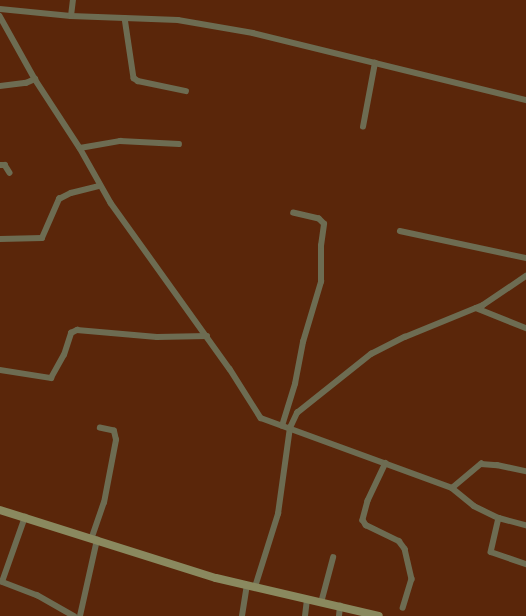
<!DOCTYPE html>
<style>
body{margin:0}
#map{position:relative;width:526px;height:616px;overflow:hidden;background:#5a260a;font-family:Poppins,sans-serif}
div>[style]{position:absolute}
.street>*{height:5.5px;margin:-2.75px;padding:0 2.75px;transform-origin:2.75px;border-radius:2.75px;background:#6d6c52}
.secondary>*{height:8px;margin:-4px;padding:0 4px;transform-origin:4px;border-radius:4px;background:#8a895f}
span{translate:-50% -50%;white-space:nowrap;text-align:center;line-height:1.15;-webkit-text-stroke:4.5px #30180d;paint-order:stroke}
</style>
<div id="map">
<div class="street">
<div style="left:0;top:9px;width:71px;rotate:5.6deg"></div>
<div style="left:71px;top:16px;width:107px;rotate:2.1deg"></div>
<div style="left:178px;top:20px;width:76px;rotate:9.8deg"></div>
<div style="left:253px;top:33px;width:281px;rotate:13.8deg"></div>
<div style="left:0;top:16px;width:72px;rotate:60.9deg"></div>
<div style="left:35px;top:79px;width:82px;rotate:56.9deg"></div>
<div style="left:80px;top:148px;width:63px;rotate:60.6deg"></div>
<div style="left:111px;top:203px;width:204px;rotate:54.4deg"></div>
<div style="left:230px;top:369px;width:58px;rotate:57.7deg"></div>
<div style="left:261px;top:418px;width:203px;rotate:20.1deg"></div>
<div style="left:452px;top:488px;width:28px;rotate:39deg"></div>
<div style="left:474px;top:506px;width:28px;rotate:26deg"></div>
<div style="left:499px;top:518px;width:35px;rotate:103deg"></div>
<div style="left:491px;top:552px;width:37px;rotate:19deg"></div>
<div style="left:71px;top:16px;width:16px;rotate:-83deg"></div>
<div style="left:125px;top:18px;width:61px;rotate:81.5deg"></div>
<div style="left:134px;top:78px;width:5px;rotate:37deg"></div>
<div style="left:138px;top:81px;width:49px;rotate:11.8deg"></div>
<div style="left:0;top:86px;width:26px;rotate:-7deg"></div>
<div style="left:26px;top:83px;width:10px;rotate:-24deg"></div>
<div style="left:363px;top:127px;width:65px;rotate:-79.4deg"></div>
<div style="left:80px;top:148px;width:41px;rotate:-9.9deg"></div>
<div style="left:120px;top:141px;width:59px;rotate:2.9deg"></div>
<div style="left:0;top:165px;width:5px"></div>
<div style="left:5px;top:165px;width:9px;rotate:58deg"></div>
<div style="left:400px;top:231px;width:129px;rotate:12.1deg"></div>
<div style="left:0;top:239px;width:42px;rotate:-1.4deg"></div>
<div style="left:42px;top:238px;width:43px;rotate:-66.4deg"></div>
<div style="left:59px;top:199px;width:13px;rotate:-27deg"></div>
<div style="left:71px;top:193px;width:30px;rotate:-14deg"></div>
<div style="left:476px;top:308px;width:54px;rotate:21.8deg"></div>
<div style="left:0;top:370px;width:52px;rotate:8.9deg"></div>
<div style="left:51px;top:378px;width:26px;rotate:-61deg"></div>
<div style="left:64px;top:355px;width:23px;rotate:-72deg"></div>
<div style="left:71px;top:333px;width:7px;rotate:-27deg"></div>
<div style="left:77px;top:330px;width:80px;rotate:5deg"></div>
<div style="left:157px;top:337px;width:50px;rotate:-1.1deg"></div>
<div style="left:282px;top:426px;width:44px;rotate:-72.8deg"></div>
<div style="left:295px;top:384px;width:43px;rotate:-79.2deg"></div>
<div style="left:303px;top:342px;width:63px;rotate:-73.3deg"></div>
<div style="left:321px;top:282px;width:36px;rotate:-90deg"></div>
<div style="left:321px;top:246px;width:22px;rotate:-82deg"></div>
<div style="left:324px;top:224px;width:7px;rotate:-135deg"></div>
<div style="left:319px;top:219px;width:26px;rotate:-167deg"></div>
<div style="left:386px;top:463px;width:42px;rotate:115.3deg"></div>
<div style="left:368px;top:501px;width:20px;rotate:105deg"></div>
<div style="left:363px;top:520px;width:6px;rotate:59deg"></div>
<div style="left:366px;top:525px;width:37px;rotate:26deg"></div>
<div style="left:399px;top:541px;width:10px;rotate:53deg"></div>
<div style="left:405px;top:549px;width:31px;rotate:77deg"></div>
<div style="left:412px;top:579px;width:30px;rotate:107deg"></div>
<div style="left:452px;top:488px;width:38px;rotate:-40deg"></div>
<div style="left:481px;top:464px;width:16px;rotate:4deg"></div>
<div style="left:497px;top:465px;width:30px;rotate:12deg"></div>
<div style="left:499px;top:518px;width:28px;rotate:15deg"></div>
<div style="left:92px;top:537px;width:36px;rotate:-71deg"></div>
<div style="left:104px;top:503px;width:64px;rotate:-79.2deg"></div>
<div style="left:116px;top:440px;width:9px;rotate:-103deg"></div>
<div style="left:114px;top:431px;width:14px;rotate:-168deg"></div>
<div style="left:0;top:581px;width:40px;rotate:21deg"></div>
<div style="left:37px;top:595px;width:43px;rotate:29.6deg"></div>
<div style="left:2px;top:582px;width:69px;rotate:-70.5deg"></div>
<div style="left:255px;top:587px;width:77px;rotate:-72.5deg"></div>
<div style="left:278px;top:514px;width:87px;rotate:-82.1deg"></div>
<div style="left:290px;top:428px;width:17px;rotate:-65deg"></div>
<div style="left:297px;top:413px;width:95px;rotate:-38.6deg"></div>
<div style="left:371px;top:354px;width:38px;rotate:-27deg"></div>
<div style="left:405px;top:337px;width:84px;rotate:-22.3deg"></div>
<div style="left:483px;top:305px;width:52px;rotate:-34deg"></div>
<div style="left:321px;top:603px;width:47px;rotate:-75.1deg"></div>
<div style="left:80px;top:616px;width:78px;rotate:-77.4deg"></div>
<div style="left:242px;top:616px;width:30px;rotate:-81deg"></div>
<div style="left:305px;top:616px;width:16px;rotate:-83deg"></div>
<div style="left:339px;top:616px;width:10px;rotate:-84deg"></div>
</div>
<div class="secondary">
<div style="left:0;top:510px;width:226px;rotate:17.5deg"></div>
<div style="left:216px;top:578px;width:167px;rotate:13.1deg"></div>
</div>
</div>
